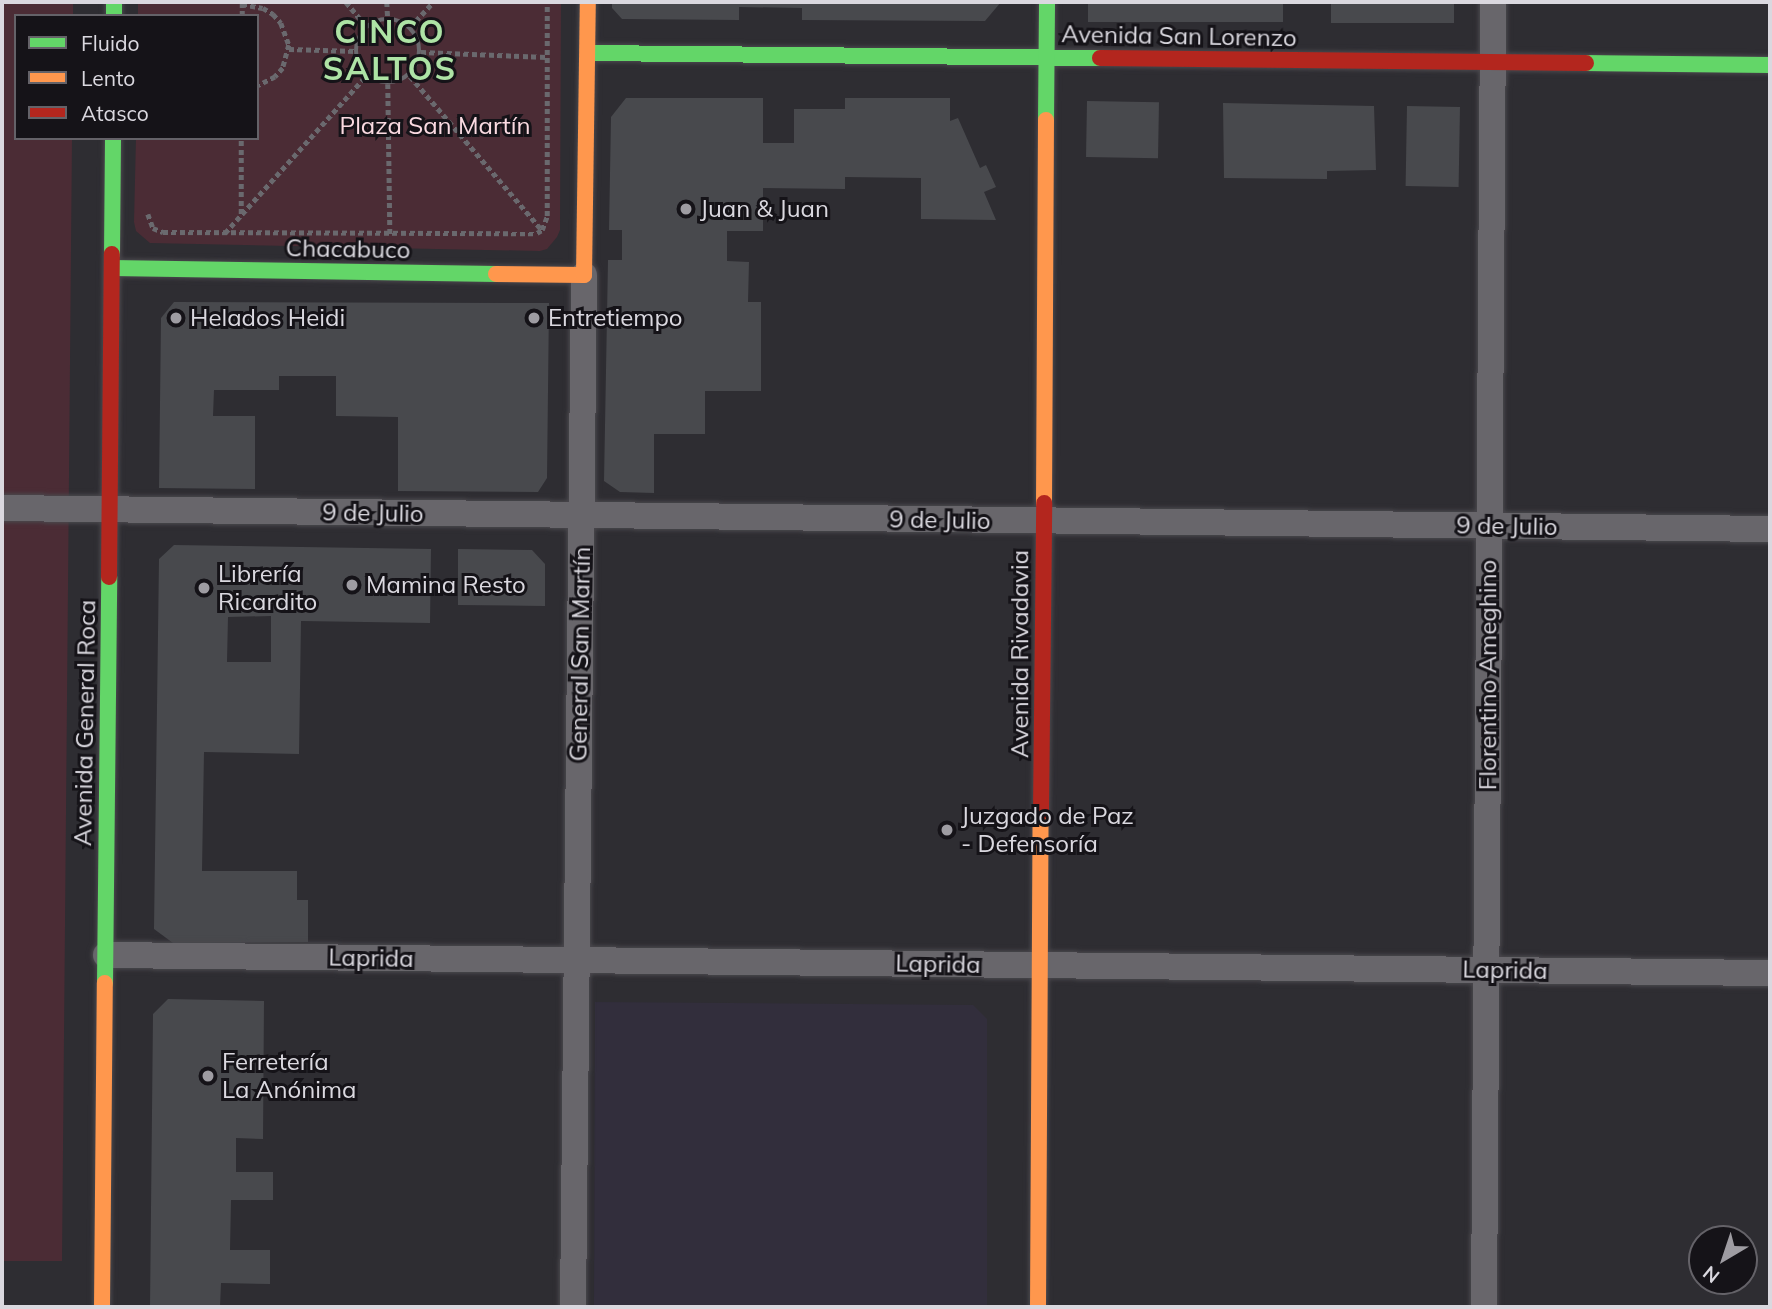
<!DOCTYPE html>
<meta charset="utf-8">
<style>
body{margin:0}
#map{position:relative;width:1772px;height:1309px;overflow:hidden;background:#2e2d32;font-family:Mulish,sans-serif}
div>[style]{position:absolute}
.built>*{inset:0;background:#322e3c}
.green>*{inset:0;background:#4b2c35}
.building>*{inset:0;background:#48494d;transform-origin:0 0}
.path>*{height:4.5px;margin-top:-2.25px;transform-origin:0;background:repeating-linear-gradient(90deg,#6a696e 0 5px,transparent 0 8.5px)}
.path>.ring{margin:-2.25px;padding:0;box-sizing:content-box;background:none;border:4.5px solid #6a696e;border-radius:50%}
.roads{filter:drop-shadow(0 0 2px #4a484d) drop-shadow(0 0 2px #4a484d)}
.street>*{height:26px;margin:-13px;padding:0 13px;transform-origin:13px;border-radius:13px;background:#68666b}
.fast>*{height:16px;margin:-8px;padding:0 8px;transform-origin:8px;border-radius:8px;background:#63d668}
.slow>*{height:16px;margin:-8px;padding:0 8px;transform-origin:8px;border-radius:8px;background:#ff974d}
.jam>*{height:16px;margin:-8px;padding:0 8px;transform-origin:8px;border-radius:8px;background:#b3261e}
.dots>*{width:19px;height:19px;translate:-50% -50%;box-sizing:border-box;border:4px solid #151318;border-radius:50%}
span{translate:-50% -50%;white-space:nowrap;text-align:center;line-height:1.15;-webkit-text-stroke:6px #151318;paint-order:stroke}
.street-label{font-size:24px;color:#dad8df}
.park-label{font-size:24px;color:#fadae1}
.poi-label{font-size:24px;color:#dad8df}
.left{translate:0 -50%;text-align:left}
.district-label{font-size:32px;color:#aee3a5;font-weight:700;letter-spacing:2px}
.frame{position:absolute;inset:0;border:4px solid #dad8df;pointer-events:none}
.legend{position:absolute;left:14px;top:14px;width:245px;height:126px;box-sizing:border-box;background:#151318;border:2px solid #646268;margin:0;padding:9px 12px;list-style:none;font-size:21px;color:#dad8df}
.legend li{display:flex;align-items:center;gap:14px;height:35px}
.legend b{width:35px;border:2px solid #646268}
.north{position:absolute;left:1688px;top:1225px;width:70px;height:70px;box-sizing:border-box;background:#151318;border:2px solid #646268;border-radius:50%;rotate:219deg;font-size:19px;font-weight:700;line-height:28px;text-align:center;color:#dad8df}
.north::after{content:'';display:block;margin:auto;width:24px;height:32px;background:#9e9ca2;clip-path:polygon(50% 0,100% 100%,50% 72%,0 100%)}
</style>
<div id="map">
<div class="built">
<div style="clip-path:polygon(595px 1002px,973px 1005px,987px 1019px,987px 1307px,594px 1307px)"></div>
</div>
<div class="green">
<div style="clip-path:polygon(2px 2px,73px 2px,73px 16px,16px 16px,16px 138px,72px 138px,62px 1261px,2px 1261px)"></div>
<div style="clip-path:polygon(138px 2px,561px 2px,560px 230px,557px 237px,547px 249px,540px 251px,150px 243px,136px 231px,134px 222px,136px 138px,257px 138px,257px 16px,138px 16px)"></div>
</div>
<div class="building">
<div style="clip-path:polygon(612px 2px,1001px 2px,985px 21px,802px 20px,802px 8px,739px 7px,739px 20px,622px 19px,612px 8px)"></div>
<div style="left:1088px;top:2px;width:195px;height:20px"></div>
<div style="left:1331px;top:2px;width:123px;height:21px"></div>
<div style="clip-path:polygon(626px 98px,763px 98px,763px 143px,794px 143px,794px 109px,845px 109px,845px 98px,950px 98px,950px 121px,958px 118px,980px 168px,986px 165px,996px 187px,984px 192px,996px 220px,921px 219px,921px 178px,845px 177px,845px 189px,763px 188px,763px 231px,727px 231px,727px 261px,749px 262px,748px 302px,761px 302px,761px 391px,705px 391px,705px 434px,654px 434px,654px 493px,620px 492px,604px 481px,608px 260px,622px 260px,622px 230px,609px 230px,611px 117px)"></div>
<div style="left:1087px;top:101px;width:72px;height:56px;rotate:1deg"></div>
<div style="clip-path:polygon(1223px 103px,1374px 106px,1376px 170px,1327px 171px,1327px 179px,1224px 178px)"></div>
<div style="left:1407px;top:106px;width:53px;height:80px;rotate:1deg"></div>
<div style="clip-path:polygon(174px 302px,549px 303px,547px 478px,538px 492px,398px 491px,398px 417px,336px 416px,336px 376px,279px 376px,279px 390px,214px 390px,213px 416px,255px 416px,255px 489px,159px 488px,161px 318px)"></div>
<div style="clip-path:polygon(evenodd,174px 545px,431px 549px,430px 623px,301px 621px,299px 754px,204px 752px,202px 871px,297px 871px,297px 900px,308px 900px,308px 942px,173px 943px,154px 929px,159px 559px,174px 545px,271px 616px,271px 662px,227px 662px,228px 617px,271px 616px)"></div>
<div style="clip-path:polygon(458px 549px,532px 550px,545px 564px,545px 606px,458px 605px)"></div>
<div style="clip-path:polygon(168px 999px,264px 1001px,263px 1139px,236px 1138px,236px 1172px,273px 1172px,273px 1200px,231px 1200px,230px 1250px,270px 1250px,270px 1284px,221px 1283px,220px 1307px,150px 1307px,153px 1014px)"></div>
</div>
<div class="path">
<div style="left:346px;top:2px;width:33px;rotate:50deg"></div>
<div style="left:387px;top:2px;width:17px;rotate:87deg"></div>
<div style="left:242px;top:4px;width:21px;rotate:11deg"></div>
<div style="left:263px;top:8px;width:12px;rotate:31deg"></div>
<div style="left:273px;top:14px;width:12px;rotate:48deg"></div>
<div style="left:281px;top:23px;width:23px;rotate:70deg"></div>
<div style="left:289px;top:45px;width:24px;rotate:105deg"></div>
<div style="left:283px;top:68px;width:12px;rotate:132deg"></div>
<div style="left:275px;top:77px;width:20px;rotate:153deg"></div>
<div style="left:242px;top:16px;width:13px;rotate:-90deg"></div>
<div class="ring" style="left:356px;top:19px;width:59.5px;height:59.5px"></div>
<div style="left:410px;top:27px;width:34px;rotate:-47deg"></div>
<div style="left:289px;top:49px;width:67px;rotate:1.7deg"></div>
<div style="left:421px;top:52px;width:126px;rotate:2.3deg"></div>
<div style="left:410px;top:76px;width:203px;rotate:49.4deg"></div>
<div style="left:388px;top:84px;width:150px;rotate:89.2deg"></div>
<div style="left:148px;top:214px;width:15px;rotate:70deg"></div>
<div style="left:153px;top:228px;width:11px;rotate:22deg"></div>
<div style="left:163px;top:232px;width:374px;rotate:0.2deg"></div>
<div style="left:537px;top:233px;width:6px;rotate:-31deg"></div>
<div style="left:542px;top:230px;width:15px;rotate:-70deg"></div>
<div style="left:547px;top:216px;width:214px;rotate:-90deg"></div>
<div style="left:241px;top:214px;width:76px;rotate:-90deg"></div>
<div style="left:225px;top:233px;width:212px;rotate:-48.1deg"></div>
</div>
<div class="roads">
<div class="street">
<div style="left:2px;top:508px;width:1768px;rotate:0.68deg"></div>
<div style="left:106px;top:955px;width:1664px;rotate:0.62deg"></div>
<div style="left:573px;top:1307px;width:1032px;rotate:-89.39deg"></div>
<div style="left:1484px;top:1307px;width:1305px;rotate:-89.6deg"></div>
</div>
<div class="fast">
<div style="left:114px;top:2px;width:14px;rotate:90deg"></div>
<div style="left:588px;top:53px;width:512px;rotate:0.56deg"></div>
<div style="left:1586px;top:63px;width:184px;rotate:0.6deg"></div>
<div style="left:1046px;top:120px;width:118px;rotate:-89.5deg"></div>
<div style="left:112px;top:254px;width:116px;rotate:-89.5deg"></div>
<div style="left:112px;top:268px;width:384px;rotate:0.9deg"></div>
<div style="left:105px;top:983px;width:406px;rotate:-89.4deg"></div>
</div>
<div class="slow">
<div style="left:496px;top:274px;width:88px;rotate:0.7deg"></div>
<div style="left:584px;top:275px;width:273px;rotate:-89.2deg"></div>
<div style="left:1044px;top:503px;width:383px;rotate:-89.7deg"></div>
<div style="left:102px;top:1307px;width:324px;rotate:-89.5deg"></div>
<div style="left:1038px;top:1307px;width:495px;rotate:-89.7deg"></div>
</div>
<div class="jam">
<div style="left:1100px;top:58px;width:486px;rotate:0.6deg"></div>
<div style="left:109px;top:577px;width:323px;rotate:-89.5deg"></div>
<div style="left:1041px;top:812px;width:309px;rotate:-89.4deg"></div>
</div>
</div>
<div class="dots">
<div style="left:686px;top:209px;background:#9e9ca2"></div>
<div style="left:176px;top:318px;background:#9e9ca2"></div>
<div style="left:534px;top:318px;background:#9e9ca2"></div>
<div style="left:352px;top:585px;background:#9e9ca2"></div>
<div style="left:204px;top:588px;background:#9e9ca2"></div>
<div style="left:947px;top:830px;background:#9e9ca2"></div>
<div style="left:208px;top:1076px;background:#9e9ca2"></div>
</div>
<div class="street-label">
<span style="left:1179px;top:36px;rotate:1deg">Avenida San Lorenzo</span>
<span style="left:348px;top:249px;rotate:1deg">Chacabuco</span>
<span style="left:373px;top:513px;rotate:1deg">9 de Julio</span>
<span style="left:940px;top:520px;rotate:1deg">9 de Julio</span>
<span style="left:1507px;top:526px;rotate:1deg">9 de Julio</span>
<span style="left:580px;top:654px;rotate:-89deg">General San Martín</span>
<span style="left:1020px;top:654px;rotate:-90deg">Avenida Rivadavia</span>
<span style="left:1488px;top:675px;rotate:-90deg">Florentino Ameghino</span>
<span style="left:85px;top:723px;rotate:-89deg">Avenida General Roca</span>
<span style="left:371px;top:958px;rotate:1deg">Laprida</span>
<span style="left:938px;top:964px;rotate:1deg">Laprida</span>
<span style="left:1505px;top:970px;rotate:1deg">Laprida</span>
</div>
<div class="park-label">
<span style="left:435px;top:126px">Plaza San Martín</span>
</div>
<div class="poi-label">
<span class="left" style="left:700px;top:209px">Juan &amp; Juan</span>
<span class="left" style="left:190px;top:318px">Helados Heidi</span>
<span class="left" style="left:548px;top:318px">Entretiempo</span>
<span class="left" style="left:218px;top:588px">Librería<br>Ricardito</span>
<span class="left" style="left:366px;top:585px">Mamina Resto</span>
<span class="left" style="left:961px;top:830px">Juzgado de Paz<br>- Defensoría</span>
<span class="left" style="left:222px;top:1076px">Ferretería<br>La Anónima</span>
</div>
<div class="district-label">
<span style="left:390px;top:50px">CINCO<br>SALTOS</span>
</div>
<div class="frame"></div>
<ul class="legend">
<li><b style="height:9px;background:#63d668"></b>Fluido</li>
<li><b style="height:9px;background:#ff974d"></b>Lento</li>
<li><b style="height:9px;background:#b3261e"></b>Atasco</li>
</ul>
<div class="north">N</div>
</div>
